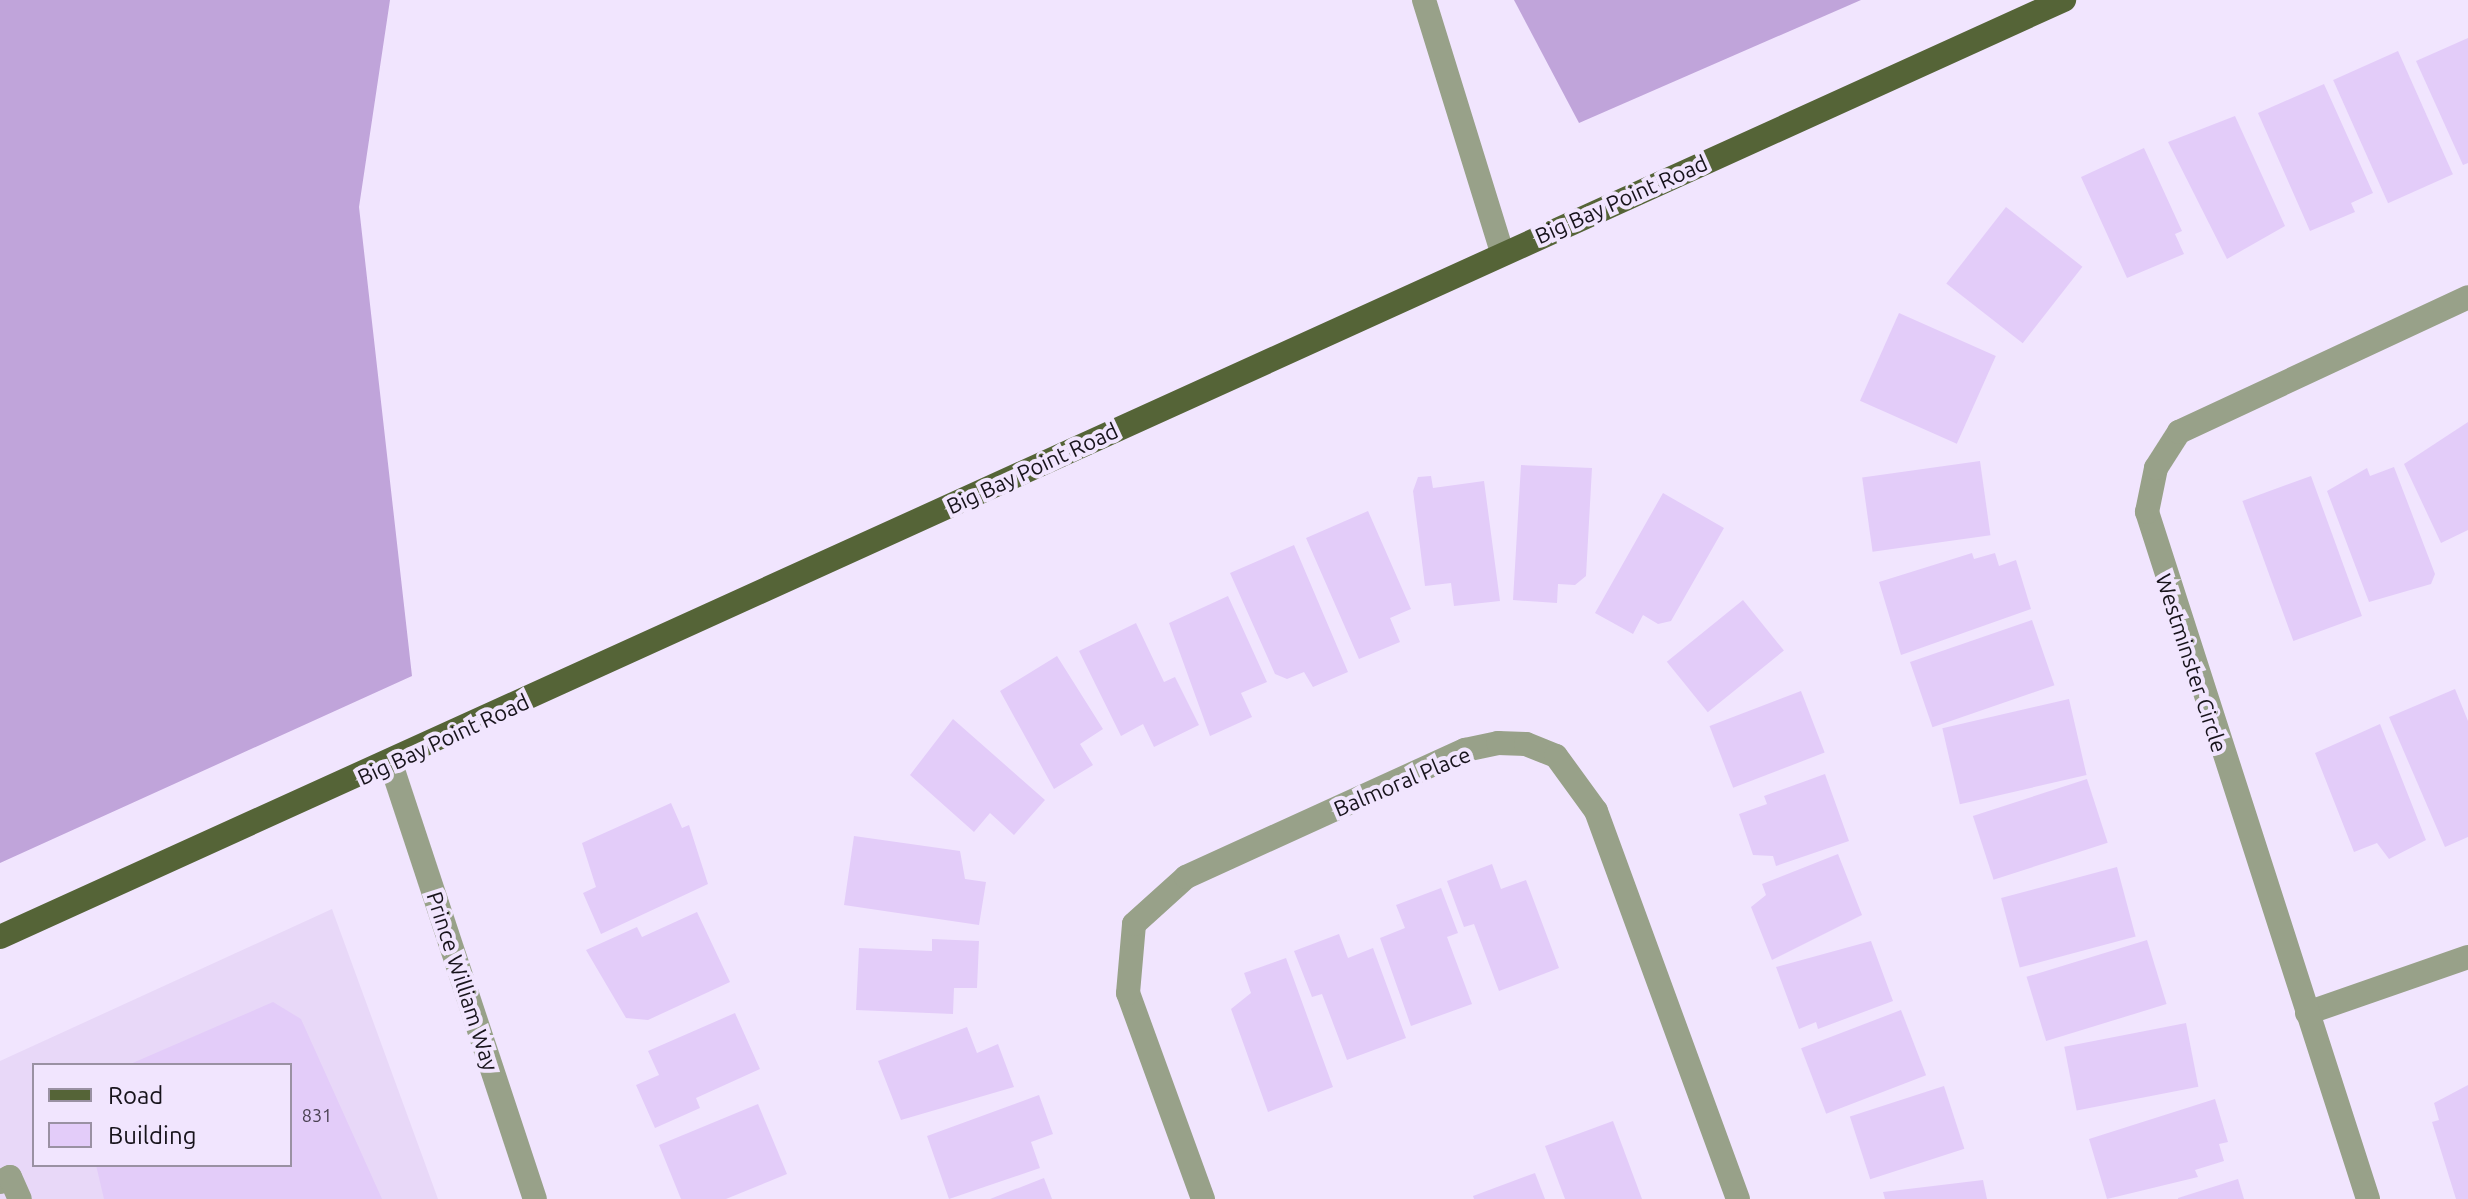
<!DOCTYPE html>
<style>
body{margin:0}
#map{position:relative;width:2468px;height:1199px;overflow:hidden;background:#f1e5fe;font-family:Ubuntu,sans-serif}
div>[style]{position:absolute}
.built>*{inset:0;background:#e8d8f8}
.forest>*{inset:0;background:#c0a4da}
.building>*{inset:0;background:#e3ccf9;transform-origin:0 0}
.minor>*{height:24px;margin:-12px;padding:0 12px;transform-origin:12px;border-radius:12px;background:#98a189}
.major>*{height:24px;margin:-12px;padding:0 12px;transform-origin:12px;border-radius:12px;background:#556437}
span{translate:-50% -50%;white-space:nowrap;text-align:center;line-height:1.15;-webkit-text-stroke:8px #f1e5fe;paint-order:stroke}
.number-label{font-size:18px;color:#4a4152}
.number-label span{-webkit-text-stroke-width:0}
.street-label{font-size:22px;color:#17131b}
.legend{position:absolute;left:32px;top:1063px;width:260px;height:104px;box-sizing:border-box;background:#f1e5fe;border:2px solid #9a91a3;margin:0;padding:10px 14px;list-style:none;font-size:24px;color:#17131b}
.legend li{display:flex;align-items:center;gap:16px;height:40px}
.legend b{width:40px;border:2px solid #9a91a3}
</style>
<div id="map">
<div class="built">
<div style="clip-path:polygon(evenodd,332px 909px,438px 1199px,0 1199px,0 1061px,332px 909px,34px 1065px,290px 1065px,290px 1165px,34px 1165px,34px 1065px)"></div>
</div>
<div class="forest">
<div style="clip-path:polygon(0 0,390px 0,359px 207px,412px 676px,0 863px)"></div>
<div style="clip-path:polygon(1514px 0,1861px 0,1579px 123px)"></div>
</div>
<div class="building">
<div style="clip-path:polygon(2468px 38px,2468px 163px,2463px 165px,2416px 61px)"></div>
<div style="left:2398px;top:51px;width:135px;height:71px;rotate:66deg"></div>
<div style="clip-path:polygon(2324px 84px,2373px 193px,2351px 203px,2355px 212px,2310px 231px,2258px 113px)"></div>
<div style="clip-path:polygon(2235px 116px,2285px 226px,2227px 259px,2168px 142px)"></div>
<div style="clip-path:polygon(2144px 148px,2182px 231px,2175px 234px,2184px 254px,2127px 278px,2081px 177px)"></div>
<div style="left:2006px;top:207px;width:97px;height:97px;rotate:38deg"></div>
<div style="left:1899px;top:313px;width:106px;height:96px;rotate:24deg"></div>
<div style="clip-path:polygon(2468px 422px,2468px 530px,2441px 543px,2404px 464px)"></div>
<div style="left:1980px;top:461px;width:75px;height:119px;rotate:82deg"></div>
<div style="clip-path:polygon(1521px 465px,1592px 468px,1586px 576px,1575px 585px,1558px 584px,1557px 603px,1513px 600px)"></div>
<div style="clip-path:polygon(2394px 467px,2435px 574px,2431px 584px,2369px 602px,2327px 491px,2367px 468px,2370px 476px)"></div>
<div style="clip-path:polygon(1431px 476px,1433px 488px,1484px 481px,1500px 601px,1454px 606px,1451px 583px,1425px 586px,1413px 491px,1418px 477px)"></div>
<div style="left:2311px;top:476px;width:149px;height:73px;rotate:70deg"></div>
<div style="clip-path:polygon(1663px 493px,1724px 528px,1671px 621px,1658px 624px,1643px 615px,1633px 634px,1595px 613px)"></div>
<div style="clip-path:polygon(1368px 511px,1411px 609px,1390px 618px,1400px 642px,1359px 659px,1306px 538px)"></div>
<div style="clip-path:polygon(1294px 545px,1348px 672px,1313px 687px,1304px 672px,1287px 679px,1275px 674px,1230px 573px)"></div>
<div style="clip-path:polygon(1972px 553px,1974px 559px,1995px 553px,1999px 566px,2016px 560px,2031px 609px,1901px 655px,1879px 582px)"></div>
<div style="clip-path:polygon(1228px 596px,1267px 682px,1241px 693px,1252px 717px,1210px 736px,1169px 623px)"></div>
<div style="left:1743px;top:600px;width:65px;height:98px;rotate:51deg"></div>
<div style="left:2032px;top:620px;width:69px;height:129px;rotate:71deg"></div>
<div style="clip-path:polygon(1136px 623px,1164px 682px,1175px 677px,1199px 725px,1154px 747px,1143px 724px,1121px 736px,1079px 651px)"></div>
<div style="clip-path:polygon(1057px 656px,1103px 729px,1080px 744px,1093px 765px,1054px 789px,1000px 691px)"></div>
<div style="clip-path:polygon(2455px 689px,2468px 721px,2468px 837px,2445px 847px,2389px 717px)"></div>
<div style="left:1801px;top:691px;width:66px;height:98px;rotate:69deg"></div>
<div style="left:2069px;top:699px;width:78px;height:130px;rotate:77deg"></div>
<div style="clip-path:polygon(953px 719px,1045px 800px,1014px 835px,990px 813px,974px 832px,910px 775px)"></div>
<div style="clip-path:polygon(2380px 724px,2426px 840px,2389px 859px,2377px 843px,2354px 852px,2315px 753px)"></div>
<div style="clip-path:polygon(1825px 774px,1849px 841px,1776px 866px,1773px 856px,1753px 855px,1739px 814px,1767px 804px,1764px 796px)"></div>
<div style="left:2087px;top:779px;width:67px;height:120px;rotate:72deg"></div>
<div style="clip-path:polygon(671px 803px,682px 828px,689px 825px,708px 884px,601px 934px,583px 893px,596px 887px,582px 843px)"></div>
<div style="clip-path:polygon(854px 836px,960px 851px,965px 879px,986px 882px,979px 925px,844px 905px)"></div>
<div style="clip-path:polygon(1838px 854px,1862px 915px,1772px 960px,1751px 907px,1766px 895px,1762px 884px)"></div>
<div style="clip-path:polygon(1492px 864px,1501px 889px,1526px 880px,1559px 968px,1499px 991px,1474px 924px,1464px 927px,1447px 881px)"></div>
<div style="left:2117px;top:867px;width:72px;height:120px;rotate:75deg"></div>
<div style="clip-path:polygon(1441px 888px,1458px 933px,1447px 937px,1472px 1004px,1411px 1026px,1380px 938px,1405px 928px,1396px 905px)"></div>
<div style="clip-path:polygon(697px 912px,730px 982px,648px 1020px,626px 1018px,586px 950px,637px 927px,642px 937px)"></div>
<div style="clip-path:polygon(1339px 934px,1348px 958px,1373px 948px,1406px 1038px,1347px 1060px,1322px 994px,1312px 997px,1294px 951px)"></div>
<div style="clip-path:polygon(932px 939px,979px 941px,977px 988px,954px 988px,953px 1014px,856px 1010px,859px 948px,932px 951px)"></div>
<div style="left:2147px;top:940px;width:67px;height:126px;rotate:73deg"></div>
<div style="clip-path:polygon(1871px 941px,1893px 1001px,1818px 1029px,1816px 1022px,1799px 1029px,1776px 967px)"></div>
<div style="clip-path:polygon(1286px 958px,1333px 1087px,1268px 1112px,1231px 1009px,1251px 993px,1244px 973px)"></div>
<div style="clip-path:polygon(273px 1002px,301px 1019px,382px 1199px,104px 1199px,96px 1165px,290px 1165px,290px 1065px,128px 1065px)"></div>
<div style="left:1901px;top:1010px;width:70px;height:107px;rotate:69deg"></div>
<div style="clip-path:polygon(735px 1013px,760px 1069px,696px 1098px,700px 1108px,655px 1128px,636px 1085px,659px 1075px,648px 1051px)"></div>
<div style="left:2186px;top:1023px;width:65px;height:124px;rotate:79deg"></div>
<div style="clip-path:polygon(967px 1027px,977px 1053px,998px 1044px,1014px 1087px,901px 1120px,878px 1061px)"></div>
<div style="clip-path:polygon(2468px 1085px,2468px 1199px,2456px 1199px,2432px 1122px,2439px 1120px,2434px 1103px)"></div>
<div style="left:1944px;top:1086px;width:66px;height:99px;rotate:72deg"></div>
<div style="clip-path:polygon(1039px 1095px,1053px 1134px,1031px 1142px,1040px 1168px,949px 1199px,927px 1136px)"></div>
<div style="clip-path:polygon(2215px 1099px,2228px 1142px,2219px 1144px,2224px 1161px,2195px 1170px,2198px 1177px,2107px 1199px,2089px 1139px)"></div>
<div style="clip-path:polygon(758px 1104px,787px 1174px,726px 1199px,681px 1199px,659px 1145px)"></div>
<div style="clip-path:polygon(1613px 1121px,1642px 1199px,1565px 1199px,1545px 1146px)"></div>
<div style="clip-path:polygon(1535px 1173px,1545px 1199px,1474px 1199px,1473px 1196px)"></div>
<div style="clip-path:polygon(1044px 1178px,1052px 1199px,990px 1199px)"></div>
<div style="clip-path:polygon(2238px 1179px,2244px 1199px,2178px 1199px,2178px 1198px)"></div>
<div style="clip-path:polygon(1983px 1180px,1987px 1199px,1885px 1199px,1883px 1192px)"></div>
</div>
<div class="minor">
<div style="left:1424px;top:0;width:264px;rotate:72.8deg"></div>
<div style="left:391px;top:764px;width:458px;rotate:71.7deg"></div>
<div style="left:2307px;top:1013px;width:170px;rotate:-19.2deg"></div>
<div style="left:0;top:1182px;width:11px;rotate:-27deg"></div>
<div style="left:10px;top:1177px;width:24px;rotate:66deg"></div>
<div style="left:1203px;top:1199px;width:219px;rotate:-110deg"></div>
<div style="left:1128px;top:993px;width:69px;rotate:-85deg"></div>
<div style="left:1134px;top:924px;width:70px;rotate:-42.1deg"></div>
<div style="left:1186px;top:877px;width:307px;rotate:-24.5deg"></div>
<div style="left:1465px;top:750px;width:34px;rotate:-12deg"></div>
<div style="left:1498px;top:743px;width:28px;rotate:2deg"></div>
<div style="left:1526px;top:744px;width:32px;rotate:22deg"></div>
<div style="left:1556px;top:756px;width:68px;rotate:54deg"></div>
<div style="left:1596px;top:811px;width:413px;rotate:69.9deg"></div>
<div style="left:2368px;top:1199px;width:722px;rotate:-107.83deg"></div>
<div style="left:2147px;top:512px;width:45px;rotate:-78.4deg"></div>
<div style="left:2156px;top:468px;width:43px;rotate:-57.4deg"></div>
<div style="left:2179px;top:432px;width:319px;rotate:-25deg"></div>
</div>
<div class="major">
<div style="left:0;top:937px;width:2267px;rotate:-24.42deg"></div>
</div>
<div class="number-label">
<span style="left:317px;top:1115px">831</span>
</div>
<div class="street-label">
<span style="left:1621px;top:199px;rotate:-24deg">Big Bay Point Road</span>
<span style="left:1032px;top:468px;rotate:-25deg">Big Bay Point Road</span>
<span style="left:2192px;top:663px;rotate:72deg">Westminster Circle</span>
<span style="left:443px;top:739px;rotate:-25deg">Big Bay Point Road</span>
<span style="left:1402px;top:781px;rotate:-23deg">Balmoral Place</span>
<span style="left:463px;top:981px;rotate:72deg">Prince William Way</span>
</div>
<ul class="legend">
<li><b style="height:10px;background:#556437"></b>Road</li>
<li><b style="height:22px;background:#e3ccf9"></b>Building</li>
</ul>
</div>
